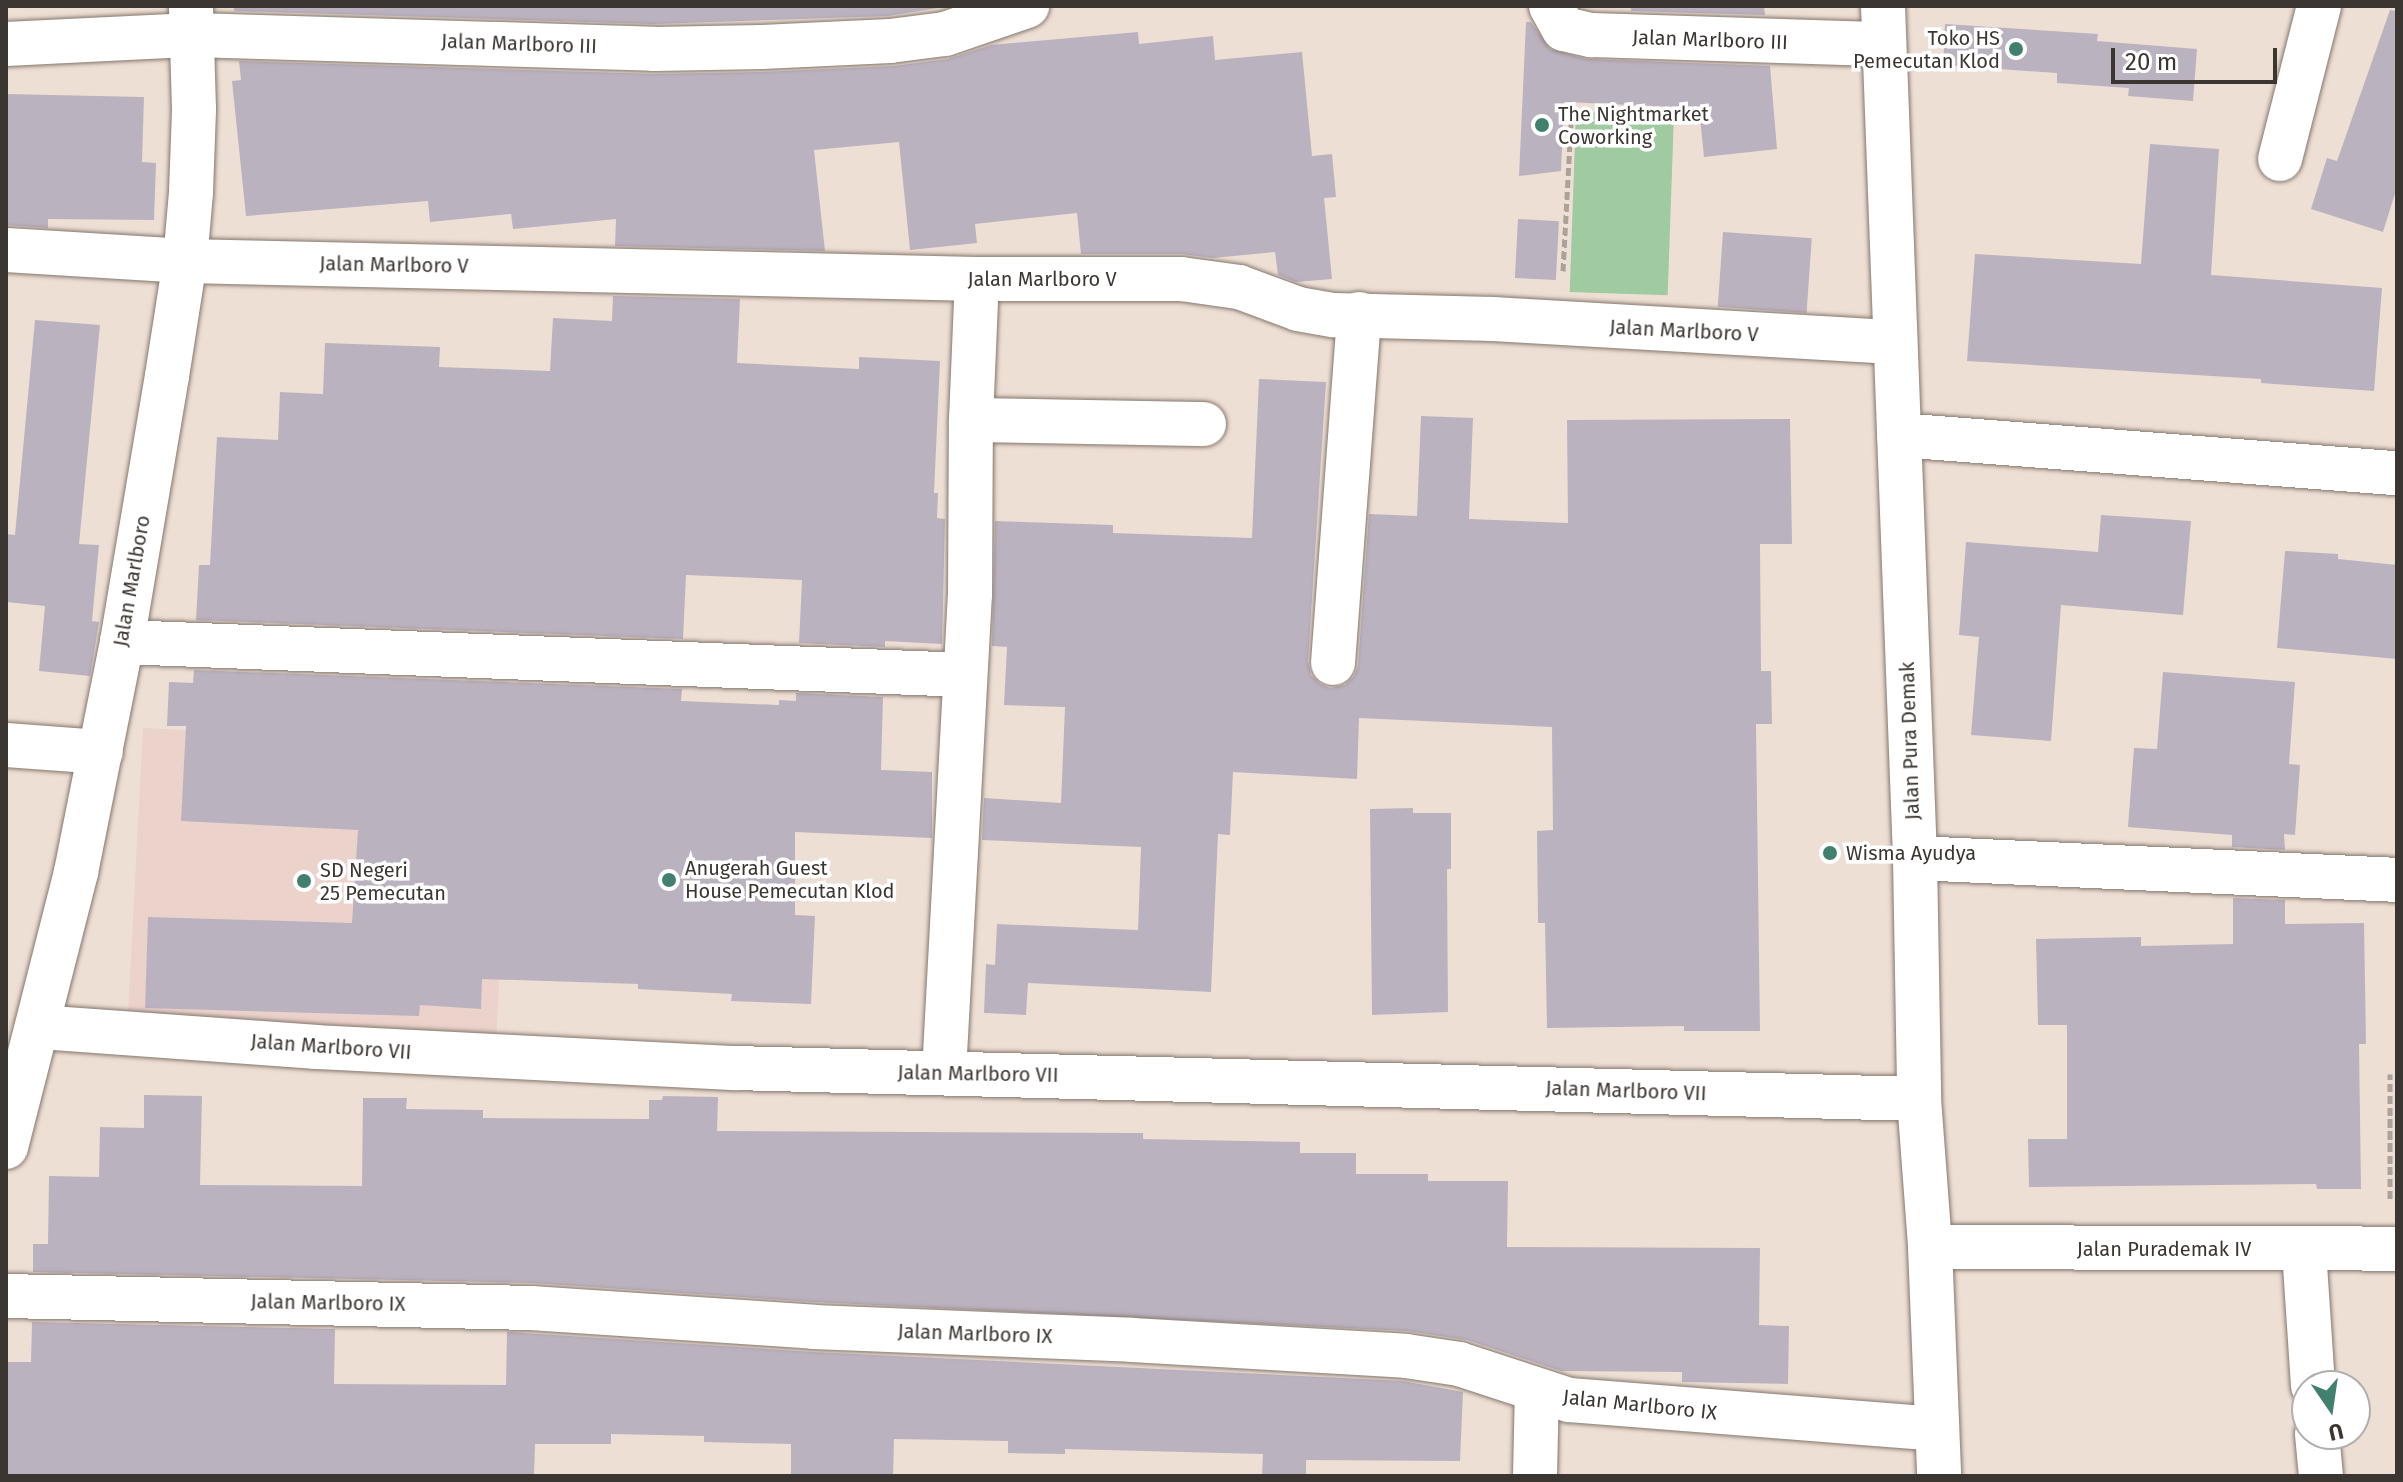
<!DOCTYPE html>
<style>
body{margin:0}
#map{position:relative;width:2403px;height:1482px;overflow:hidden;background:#eedfd4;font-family:"Fira Sans",sans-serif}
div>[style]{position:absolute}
.education>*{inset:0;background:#ebd2ca;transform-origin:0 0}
.green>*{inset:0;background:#a0ca9f;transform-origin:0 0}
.building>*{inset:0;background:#bbb2c0;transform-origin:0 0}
.path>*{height:5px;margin-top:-2.5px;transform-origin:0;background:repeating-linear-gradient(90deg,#ada299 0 8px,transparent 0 12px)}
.roads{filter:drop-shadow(0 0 2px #84776d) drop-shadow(0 0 2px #84776d)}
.street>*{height:44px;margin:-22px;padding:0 22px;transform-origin:22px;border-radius:22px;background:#fff}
.dots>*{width:22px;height:22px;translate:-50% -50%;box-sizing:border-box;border:4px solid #fff;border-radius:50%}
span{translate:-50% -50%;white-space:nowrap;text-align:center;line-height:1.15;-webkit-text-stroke:7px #fff;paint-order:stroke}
.poi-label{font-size:20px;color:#3b3631}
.right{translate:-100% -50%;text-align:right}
.left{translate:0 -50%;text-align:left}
.street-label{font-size:20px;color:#3b3631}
.frame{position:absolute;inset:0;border:8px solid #3b3631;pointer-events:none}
.north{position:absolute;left:2291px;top:1370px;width:80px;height:80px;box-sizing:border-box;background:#fff;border:2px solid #b1afad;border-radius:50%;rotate:167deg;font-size:22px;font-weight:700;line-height:32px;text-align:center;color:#3b3631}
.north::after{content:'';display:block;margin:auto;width:28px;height:36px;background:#41806e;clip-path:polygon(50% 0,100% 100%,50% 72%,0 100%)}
.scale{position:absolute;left:2111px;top:48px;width:166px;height:36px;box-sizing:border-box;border:4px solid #3b3631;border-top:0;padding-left:10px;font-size:24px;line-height:28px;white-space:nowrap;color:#3b3631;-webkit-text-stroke:6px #fff;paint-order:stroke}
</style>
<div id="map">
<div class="education">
<div style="left:143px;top:728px;width:369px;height:294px;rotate:3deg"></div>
</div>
<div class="green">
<div style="left:1576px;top:112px;width:98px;height:180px;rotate:2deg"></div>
</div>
<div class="building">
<div style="clip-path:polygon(234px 6px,950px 6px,888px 16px,654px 24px,234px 11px)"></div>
<div style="clip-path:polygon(1631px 6px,1764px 6px,1765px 15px,1631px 11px)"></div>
<div style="clip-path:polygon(2390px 10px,2397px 11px,2397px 187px,2383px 232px,2311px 209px,2327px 158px,2337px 161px)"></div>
<div style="clip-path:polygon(1526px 22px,1531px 22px,1550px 49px,1586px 59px,1770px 66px,1777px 149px,1704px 157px,1699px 108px,1564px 102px,1561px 171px,1519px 176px)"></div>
<div style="clip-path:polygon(1945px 24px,2098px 34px,2097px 41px,2197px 49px,2193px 101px,2128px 96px,2129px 88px,2057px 83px,2057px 73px,1943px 65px)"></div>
<div style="clip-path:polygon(1138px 32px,1139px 44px,1213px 36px,1215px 60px,1302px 52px,1312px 156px,1332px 154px,1336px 197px,1324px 198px,1332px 279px,1296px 282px,1278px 275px,1275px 252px,1213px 258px,1181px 254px,1081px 254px,1077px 213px,975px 224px,977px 243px,910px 250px,899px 142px,814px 150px,825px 251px,615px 246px,616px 219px,513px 229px,511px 214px,430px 222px,428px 201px,246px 216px,232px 81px,241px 80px,239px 61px,653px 74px,763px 72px,893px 66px,948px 59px,991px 45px)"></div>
<div style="clip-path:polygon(6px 94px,144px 97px,142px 162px,156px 163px,154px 220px,48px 219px,48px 228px,6px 225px)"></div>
<div style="clip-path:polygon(2150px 144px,2219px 149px,2211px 275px,2382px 288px,2374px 391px,2261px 383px,2261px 379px,1967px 361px,1975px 254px,2141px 264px)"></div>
<div style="left:1518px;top:219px;width:41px;height:59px;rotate:3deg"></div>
<div style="left:1723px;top:232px;width:89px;height:75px;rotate:4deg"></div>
<div style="clip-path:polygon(613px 296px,740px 299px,737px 363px,859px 369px,859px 357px,940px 361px,934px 493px,938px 493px,937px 518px,945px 519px,942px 644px,885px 641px,885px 647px,799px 643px,802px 580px,686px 575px,683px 639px,196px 620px,199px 565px,210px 565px,217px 437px,278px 440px,280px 392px,323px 394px,325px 343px,440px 347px,439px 367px,550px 371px,553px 318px,612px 321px)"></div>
<div style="clip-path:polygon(35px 320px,100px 325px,79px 544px,99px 545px,92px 621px,99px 622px,90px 676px,39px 671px,45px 606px,6px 602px,6px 534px,15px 535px)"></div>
<div style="clip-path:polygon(1259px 379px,1326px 382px,1308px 661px,1311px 675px,1320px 684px,1330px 688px,1345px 685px,1354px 676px,1358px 666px,1369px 514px,1417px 516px,1421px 416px,1473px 418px,1469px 519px,1568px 523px,1567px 420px,1790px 419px,1792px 544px,1760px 544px,1761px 671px,1771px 671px,1772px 724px,1756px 724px,1760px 1031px,1684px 1031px,1684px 1026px,1547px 1028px,1545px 923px,1538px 923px,1537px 831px,1553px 830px,1552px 727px,1359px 718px,1357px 779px,1233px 772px,1230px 835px,1218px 834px,1211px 992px,1028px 983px,1026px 1015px,984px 1013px,986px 964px,995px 965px,997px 924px,1138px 930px,1141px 847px,982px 840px,984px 798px,1061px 803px,1065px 707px,1004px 705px,1007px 647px,992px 646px,995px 521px,1113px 525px,1113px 533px,1252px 538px)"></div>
<div style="clip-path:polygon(2101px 515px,2191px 521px,2183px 615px,2061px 605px,2051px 741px,1971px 735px,1979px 637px,1959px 635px,1966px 542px,2098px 552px)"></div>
<div style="clip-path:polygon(2285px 551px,2338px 554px,2338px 559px,2397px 565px,2397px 659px,2277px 648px)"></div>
<div style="clip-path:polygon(194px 670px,682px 689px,681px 701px,779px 705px,779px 700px,796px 701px,796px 693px,883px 697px,881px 770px,932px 772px,932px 838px,795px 832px,795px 915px,815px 916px,811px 1004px,731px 1001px,732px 994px,638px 989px,638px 984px,482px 979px,481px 1009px,420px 1005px,419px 1016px,145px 1008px,148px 917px,352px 923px,358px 830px,181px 821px,186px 726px,167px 726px,169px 682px,193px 683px)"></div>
<div style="clip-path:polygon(2163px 672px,2295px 682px,2289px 764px,2300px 765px,2295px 835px,2284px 834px,2285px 850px,2232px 847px,2232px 835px,2128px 827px,2134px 748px,2157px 749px)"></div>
<div style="clip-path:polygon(1413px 808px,1413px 813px,1451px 813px,1451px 869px,1447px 869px,1448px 1012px,1372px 1015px,1370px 809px)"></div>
<div style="clip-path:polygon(2233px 898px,2285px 900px,2285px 924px,2364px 923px,2366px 1044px,2359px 1044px,2361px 1189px,2317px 1189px,2316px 1184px,2029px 1187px,2028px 1139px,2067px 1139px,2067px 1025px,2038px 1025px,2036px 939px,2141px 937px,2141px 946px,2233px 944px)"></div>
<div style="clip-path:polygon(144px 1095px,202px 1096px,200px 1185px,362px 1186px,363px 1098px,407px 1098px,406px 1109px,483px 1110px,483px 1118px,649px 1119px,649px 1100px,662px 1100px,663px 1096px,718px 1097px,717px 1131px,1143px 1133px,1143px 1139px,1300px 1142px,1300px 1153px,1356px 1153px,1356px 1174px,1428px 1174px,1428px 1181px,1508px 1181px,1507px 1247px,1760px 1248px,1759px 1325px,1789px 1326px,1788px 1384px,1682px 1382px,1682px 1372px,1561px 1371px,1467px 1340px,1407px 1331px,815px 1302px,532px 1283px,33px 1272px,33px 1244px,48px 1244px,49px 1176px,99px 1177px,100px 1127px,144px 1128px)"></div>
<div style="clip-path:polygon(32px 1322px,335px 1329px,334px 1384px,506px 1385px,507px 1332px,813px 1352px,1403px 1381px,1463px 1392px,1460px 1461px,1306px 1460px,1306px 1476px,1262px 1476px,1263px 1454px,1065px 1449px,1065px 1454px,1008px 1453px,1008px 1441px,894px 1439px,893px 1476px,791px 1476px,791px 1444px,704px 1442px,704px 1436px,611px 1434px,611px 1444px,535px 1444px,534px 1476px,6px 1476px,8px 1362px,31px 1362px)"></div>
</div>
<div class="path">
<div style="left:1563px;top:271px;width:164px;rotate:-86.9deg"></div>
<div style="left:2390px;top:1199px;width:125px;rotate:-90deg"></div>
</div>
<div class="roads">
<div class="street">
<div style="left:1551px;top:6px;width:26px;rotate:61deg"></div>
<div style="left:1564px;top:29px;width:28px;rotate:13deg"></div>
<div style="left:1591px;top:35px;width:293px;rotate:1.8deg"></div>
<div style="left:1883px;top:6px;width:853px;rotate:87.85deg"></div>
<div style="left:1915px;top:858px;width:241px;rotate:89deg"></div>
<div style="left:1919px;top:1099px;width:148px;rotate:85.7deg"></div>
<div style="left:1930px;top:1247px;width:229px;rotate:87.7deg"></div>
<div style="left:6px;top:44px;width:187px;rotate:-2.8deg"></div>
<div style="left:193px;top:35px;width:461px;rotate:1.7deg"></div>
<div style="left:654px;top:49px;width:108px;rotate:-1.1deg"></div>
<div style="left:762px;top:47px;width:128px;rotate:-2.7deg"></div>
<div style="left:890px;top:41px;width:55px;rotate:-7.3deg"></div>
<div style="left:945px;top:34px;width:87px;rotate:-18.9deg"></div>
<div style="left:2280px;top:159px;width:158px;rotate:-75.7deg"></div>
<div style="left:6px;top:250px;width:179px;rotate:3.5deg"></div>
<div style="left:185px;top:261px;width:792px;rotate:1.3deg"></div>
<div style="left:977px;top:279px;width:204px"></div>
<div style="left:1181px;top:279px;width:59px;rotate:7.9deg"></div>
<div style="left:1239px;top:287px;width:63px;rotate:20.4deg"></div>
<div style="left:1298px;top:309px;width:36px;rotate:10deg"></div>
<div style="left:1333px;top:315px;width:160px;rotate:1.4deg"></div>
<div style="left:1493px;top:319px;width:401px;rotate:3.3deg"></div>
<div style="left:971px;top:420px;width:141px;rotate:-87.6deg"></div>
<div style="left:1899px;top:435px;width:499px;rotate:4.4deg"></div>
<div style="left:122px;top:642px;width:844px;rotate:2.24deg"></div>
<div style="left:1333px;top:663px;width:350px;rotate:-85.7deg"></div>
<div style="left:6px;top:745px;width:95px;rotate:4.2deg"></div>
<div style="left:1915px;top:858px;width:483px;rotate:2.6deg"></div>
<div style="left:38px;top:1027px;width:279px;rotate:4.1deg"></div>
<div style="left:316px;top:1047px;width:419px;rotate:2.9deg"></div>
<div style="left:734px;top:1068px;width:1185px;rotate:1.5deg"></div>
<div style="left:944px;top:1073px;width:479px;rotate:-86.9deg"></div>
<div style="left:970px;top:595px;width:175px;rotate:-89.7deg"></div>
<div style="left:971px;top:420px;width:233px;rotate:1deg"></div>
<div style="left:6px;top:1147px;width:284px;rotate:-75.7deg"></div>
<div style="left:76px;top:872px;width:235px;rotate:-78.7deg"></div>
<div style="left:122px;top:642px;width:270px;rotate:-80.4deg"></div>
<div style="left:167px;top:376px;width:116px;rotate:-81.1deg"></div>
<div style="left:185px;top:261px;width:69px;rotate:-85deg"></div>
<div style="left:191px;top:192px;width:83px;rotate:-87.9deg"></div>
<div style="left:194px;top:109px;width:103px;rotate:-91.7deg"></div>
<div style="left:1930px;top:1247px;width:467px;rotate:0.2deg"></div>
<div style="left:2304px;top:1250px;width:136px;rotate:86.2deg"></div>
<div style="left:6px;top:1296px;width:525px;rotate:1.31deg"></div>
<div style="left:531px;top:1308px;width:284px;rotate:3.8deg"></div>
<div style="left:814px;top:1327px;width:318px;rotate:2.3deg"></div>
<div style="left:1132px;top:1340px;width:274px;rotate:3.3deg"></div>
<div style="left:1406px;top:1356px;width:54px;rotate:8.6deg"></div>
<div style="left:1459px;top:1364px;width:116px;rotate:18.1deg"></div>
<div style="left:1569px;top:1400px;width:369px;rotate:4.5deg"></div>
<div style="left:2317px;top:1434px;width:42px;rotate:84.6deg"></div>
<div style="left:1535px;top:1476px;width:85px;rotate:-88.7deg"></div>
</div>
</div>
<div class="dots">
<div style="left:2016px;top:49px;background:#41806e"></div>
<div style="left:1542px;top:125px;background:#41806e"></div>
<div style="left:1830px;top:853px;background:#41806e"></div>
<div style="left:669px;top:880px;background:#41806e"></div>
<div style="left:304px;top:881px;background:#41806e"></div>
</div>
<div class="poi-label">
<span class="right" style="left:2000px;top:50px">Toko HS<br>Pemecutan Klod</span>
<span class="left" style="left:1558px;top:126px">The Nightmarket<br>Coworking</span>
<span class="left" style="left:1846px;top:853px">Wisma Ayudya</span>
<span class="left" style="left:685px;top:880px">Anugerah Guest<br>House Pemecutan Klod</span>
<span class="left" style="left:320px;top:882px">SD Negeri<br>25 Pemecutan</span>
</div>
<div class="street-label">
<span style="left:1710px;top:40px;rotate:2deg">Jalan Marlboro III</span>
<span style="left:519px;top:44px;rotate:2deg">Jalan Marlboro III</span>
<span style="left:394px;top:265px;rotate:1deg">Jalan Marlboro V</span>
<span style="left:1042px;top:279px">Jalan Marlboro V</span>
<span style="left:1684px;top:331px;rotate:3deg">Jalan Marlboro V</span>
<span style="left:132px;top:581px;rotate:-80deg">Jalan Marlboro</span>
<span style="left:1910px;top:741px;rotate:-92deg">Jalan Pura Demak</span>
<span style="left:331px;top:1047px;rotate:4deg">Jalan Marlboro VII</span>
<span style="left:978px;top:1074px;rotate:1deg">Jalan Marlboro VII</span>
<span style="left:1626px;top:1091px;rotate:2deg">Jalan Marlboro VII</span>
<span style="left:2164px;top:1249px">Jalan Purademak IV</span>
<span style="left:328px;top:1303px;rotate:1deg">Jalan Marlboro IX</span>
<span style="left:975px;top:1334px;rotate:2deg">Jalan Marlboro IX</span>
<span style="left:1640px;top:1405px;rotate:6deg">Jalan Marlboro IX</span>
</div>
<div class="frame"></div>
<div class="north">U</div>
<div class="scale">20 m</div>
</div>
